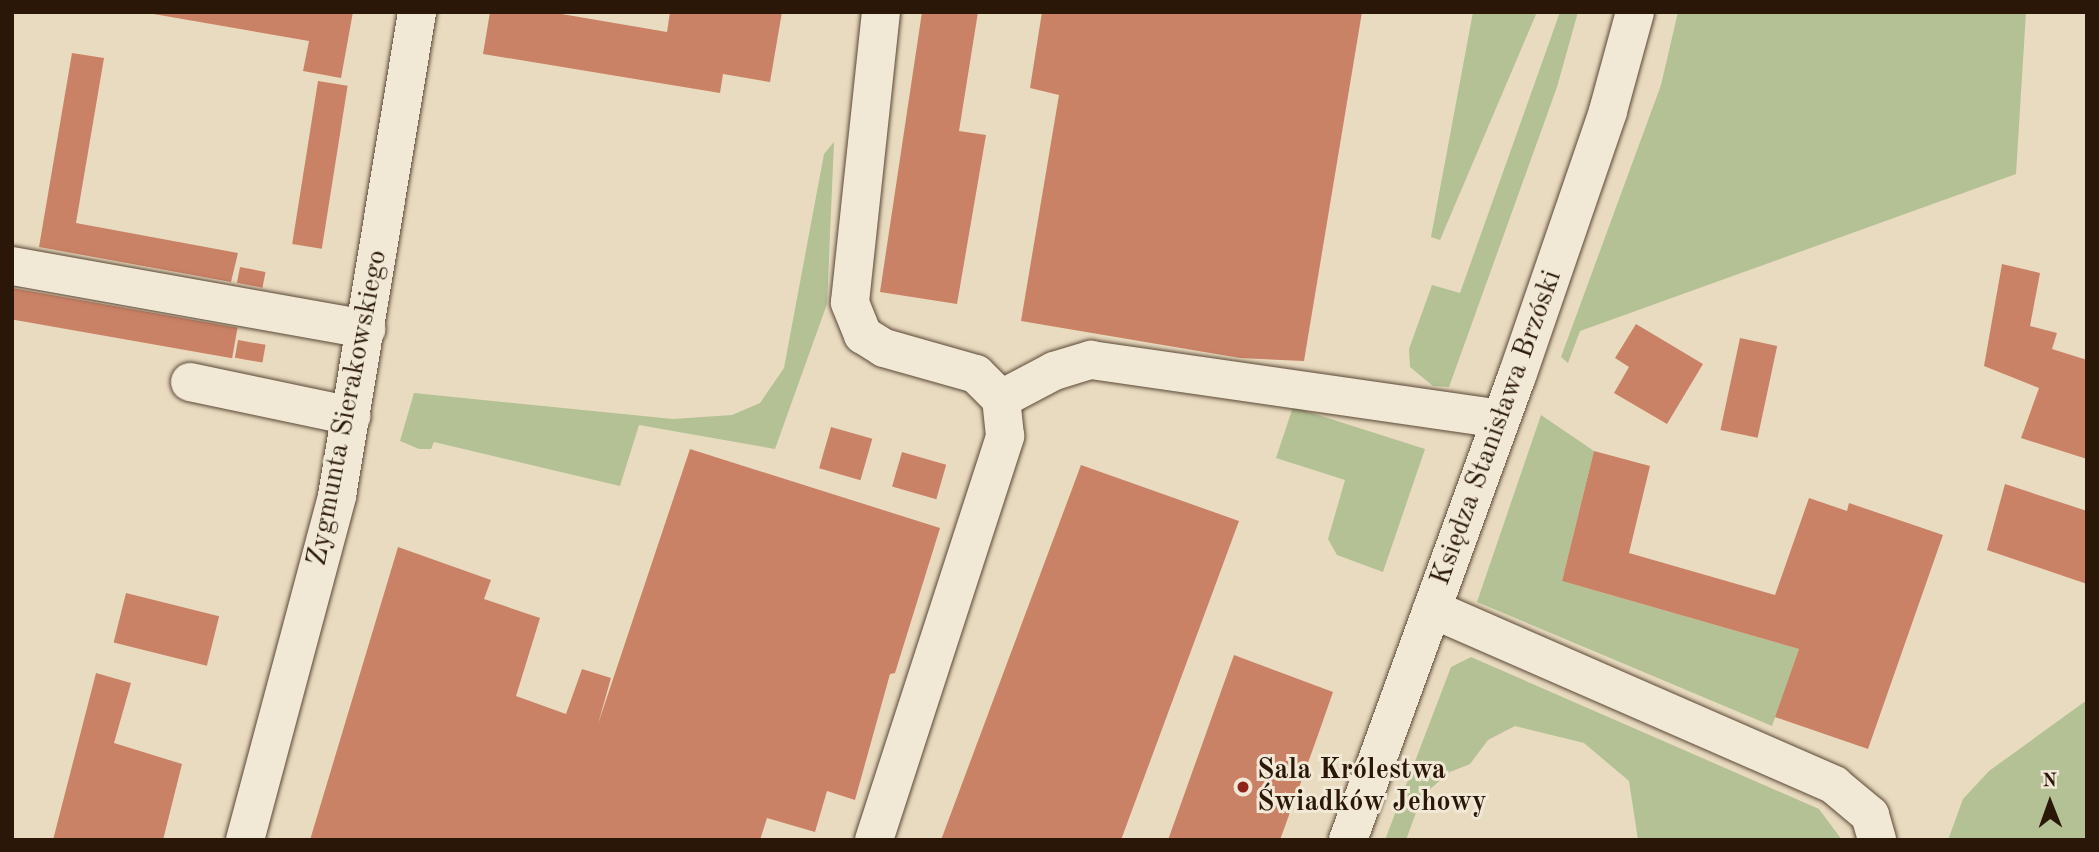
<!DOCTYPE html>
<meta charset="utf-8">
<style>
body{margin:0}
#map{position:relative;width:2099px;height:852px;overflow:hidden;background:#e9dbc0;font-family:"Old Standard TT",serif}
div>[style]{position:absolute}
.green>*{inset:0;background:#b3c195}
.building>*{inset:0;background:#ca8266;transform-origin:0 0}
.roads{filter:drop-shadow(0 0 2px #5a4835) drop-shadow(0 0 2px #5a4835)}
.minor>*{height:38px;margin:-19px;padding:0 19px;transform-origin:19px;border-radius:19px;background:#f1e8d6}
.dots>*{width:19px;height:19px;translate:-50% -50%;box-sizing:border-box;border:4px solid #f1e8d6;border-radius:50%}
span{translate:-50% -50%;white-space:nowrap;text-align:center;line-height:1.15;-webkit-text-stroke:6px #f1e8d6;paint-order:stroke}
.street-label{font-size:28px;color:#2a1707}
.poi-label{font-size:28px;color:#2a1707;font-weight:700}
.left{translate:0 -50%;text-align:left}
.frame{position:absolute;inset:0;border:14px solid #2a1707;pointer-events:none}
.north{position:absolute;left:2015px;top:768px;width:70px;height:70px;-webkit-text-stroke:5px #f1e8d6;paint-order:stroke;rotate:359deg;font-size:19px;font-weight:700;line-height:28px;text-align:center;color:#2a1707}
.north::after{content:'';display:block;margin:auto;width:24px;height:32px;background:#2a1707;clip-path:polygon(50% 0,100% 100%,50% 72%,0 100%)}
</style>
<div id="map">
<div class="green">
<div style="clip-path:polygon(1473px 12px,1537px 12px,1440px 240px,1431px 237px)"></div>
<div style="clip-path:polygon(1560px 12px,1578px 12px,1557px 87px,1449px 387px,1433px 386px,1410px 367px,1409px 349px,1432px 285px,1460px 293px)"></div>
<div style="clip-path:polygon(1678px 12px,2026px 12px,2016px 174px,1580px 331px,1568px 363px,1561px 357px,1661px 85px)"></div>
<div style="clip-path:polygon(834px 142px,827px 304px,775px 449px,639px 425px,620px 486px,434px 442px,431px 449px,419px 449px,400px 441px,414px 393px,673px 419px,732px 415px,760px 403px,784px 368px,824px 154px)"></div>
<div style="clip-path:polygon(1293px 407px,1425px 449px,1383px 572px,1337px 555px,1328px 539px,1345px 480px,1276px 458px)"></div>
<div style="clip-path:polygon(1541px 415px,1594px 451px,1562px 581px,1799px 649px,1772px 726px,1477px 602px)"></div>
<div style="clip-path:polygon(1471px 657px,1819px 809px,1842px 840px,1638px 840px,1629px 781px,1584px 743px,1515px 726px,1488px 740px,1470px 764px,1450px 772px,1422px 796px,1406px 840px,1385px 840px,1451px 667px)"></div>
<div style="clip-path:polygon(2087px 700px,2087px 840px,1948px 840px,1963px 799px,1989px 771px)"></div>
</div>
<div class="building">
<div style="clip-path:polygon(142px 12px,353px 12px,341px 78px,303px 71px,309px 41px)"></div>
<div style="clip-path:polygon(490px 12px,550px 12px,667px 32px,670px 12px,782px 12px,770px 82px,723px 74px,720px 93px,483px 54px)"></div>
<div style="clip-path:polygon(922px 12px,978px 12px,959px 131px,986px 135px,957px 304px,880px 292px)"></div>
<div style="clip-path:polygon(1042px 12px,1362px 12px,1304px 361px,1240px 358px,1021px 321px,1059px 95px,1030px 88px)"></div>
<div style="clip-path:polygon(72px 53px,104px 58px,76px 223px,238px 253px,231px 282px,39px 247px)"></div>
<div style="left:318px;top:81px;width:30px;height:165px;rotate:9deg"></div>
<div style="clip-path:polygon(2002px 264px,2040px 273px,2030px 326px,2057px 333px,2052px 349px,2087px 360px,2087px 459px,2021px 438px,2039px 388px,1984px 366px)"></div>
<div style="left:240px;top:267px;width:26px;height:16px;rotate:11deg"></div>
<div style="left:12px;top:288px;width:229px;height:31px;rotate:10deg"></div>
<div style="clip-path:polygon(1636px 324px,1703px 364px,1667px 424px,1614px 393px,1629px 367px,1615px 358px)"></div>
<div style="left:1740px;top:338px;width:38px;height:94px;rotate:12deg"></div>
<div style="left:238px;top:340px;width:28px;height:18px;rotate:10deg"></div>
<div style="left:831px;top:427px;width:43px;height:43px;rotate:16deg"></div>
<div style="clip-path:polygon(690px 449px,940px 528px,895px 673px,890px 674px,855px 800px,827px 791px,815px 832px,767px 818px,760px 840px,310px 840px,398px 547px,491px 580px,484px 599px,540px 618px,516px 696px,566px 714px,582px 669px,611px 678px,598px 724px)"></div>
<div style="clip-path:polygon(1594px 451px,1650px 466px,1629px 553px,1775px 595px,1809px 498px,1847px 511px,1849px 503px,1943px 535px,1868px 749px,1775px 717px,1799px 649px,1562px 581px)"></div>
<div style="left:902px;top:452px;width:46px;height:36px;rotate:16deg"></div>
<div style="clip-path:polygon(1081px 465px,1239px 521px,1121px 840px,941px 840px)"></div>
<div style="clip-path:polygon(2005px 484px,2087px 511px,2087px 584px,1987px 550px)"></div>
<div style="left:126px;top:593px;width:96px;height:51px;rotate:14deg"></div>
<div style="clip-path:polygon(1234px 655px,1333px 692px,1318px 735px,1280px 840px,1168px 840px)"></div>
<div style="clip-path:polygon(96px 673px,131px 683px,114px 743px,182px 764px,163px 840px,53px 840px)"></div>
</div>
<div class="roads">
<div class="minor">
<div style="left:12px;top:266px;width:360px;rotate:10.1deg"></div>
<div style="left:190px;top:382px;width:165px;rotate:11.9deg"></div>
<div style="left:1001px;top:399px;width:60px;rotate:-27.8deg"></div>
<div style="left:1054px;top:371px;width:39px;rotate:-17deg"></div>
<div style="left:1091px;top:360px;width:414px;rotate:8.2deg"></div>
<div style="left:1432px;top:609px;width:439px;rotate:23.6deg"></div>
<div style="left:1834px;top:785px;width:47px;rotate:39.8deg"></div>
<div style="left:1870px;top:815px;width:26px;rotate:74deg"></div>
<div style="left:245px;top:840px;width:356px;rotate:-75deg"></div>
<div style="left:337px;top:496px;width:491px;rotate:-80.6deg"></div>
<div style="left:874px;top:840px;width:425px;rotate:-72deg"></div>
<div style="left:1005px;top:436px;width:37px;rotate:-96deg"></div>
<div style="left:1001px;top:399px;width:35px;rotate:-135deg"></div>
<div style="left:976px;top:374px;width:96px;rotate:-164.2deg"></div>
<div style="left:884px;top:348px;width:25px;rotate:-148deg"></div>
<div style="left:863px;top:335px;width:35px;rotate:-112deg"></div>
<div style="left:850px;top:302px;width:292px;rotate:-83.9deg"></div>
<div style="left:1348px;top:840px;width:494px;rotate:-70deg"></div>
<div style="left:1517px;top:376px;width:280px;rotate:-71deg"></div>
<div style="left:1608px;top:111px;width:103px;rotate:-74.7deg"></div>
</div>
</div>
<div class="dots">
<div style="left:1243px;top:787px;background:#8f2418"></div>
</div>
<div class="street-label">
<span style="left:348px;top:408px;rotate:-79deg">Zygmunta Sierakowskiego</span>
<span style="left:1497px;top:428px;rotate:-70deg">Księdza Stanisława Brzóski</span>
</div>
<div class="poi-label">
<span class="left" style="left:1257px;top:787px">Sala Królestwa<br>Świadków Jehowy</span>
</div>
<div class="frame"></div>
<div class="north">N</div>
</div>
